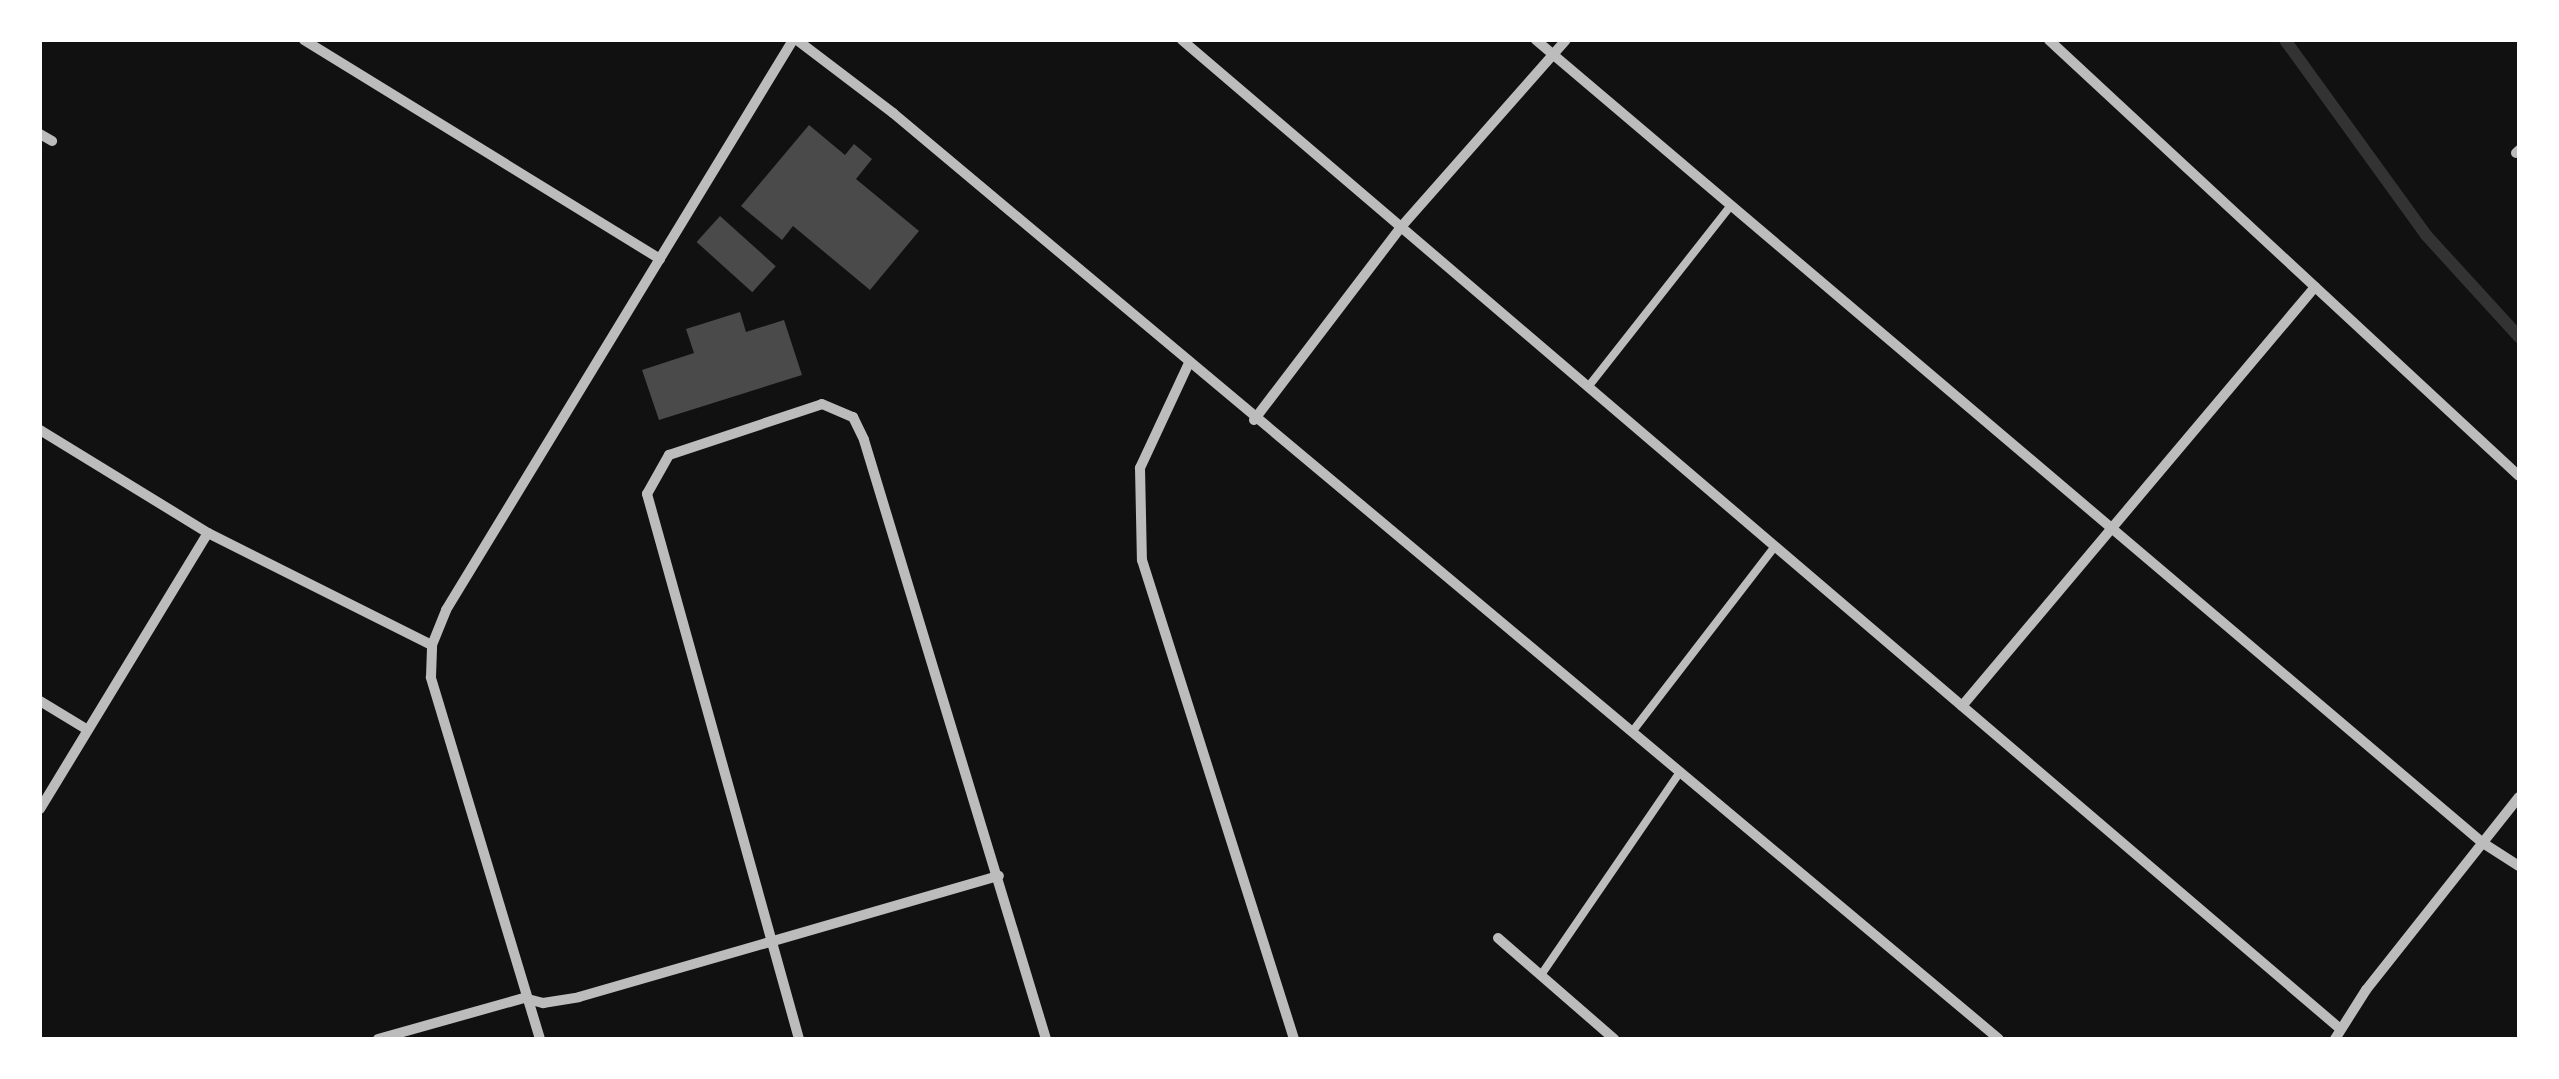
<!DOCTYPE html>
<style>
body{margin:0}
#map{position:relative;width:2559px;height:1079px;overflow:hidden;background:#111;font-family:"Asap Condensed",sans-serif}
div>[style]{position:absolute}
.stream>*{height:12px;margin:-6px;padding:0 6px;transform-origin:6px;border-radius:6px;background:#333}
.building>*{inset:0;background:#4a4a4a;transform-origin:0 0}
.service>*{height:8px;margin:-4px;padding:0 4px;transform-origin:4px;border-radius:4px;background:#bcbcbc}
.minor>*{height:10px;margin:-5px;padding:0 5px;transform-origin:5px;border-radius:5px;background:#bcbcbc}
span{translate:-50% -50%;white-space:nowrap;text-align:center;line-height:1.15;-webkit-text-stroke:10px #fff;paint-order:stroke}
.frame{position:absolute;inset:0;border:42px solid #fff;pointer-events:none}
</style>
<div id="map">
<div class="stream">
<div style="left:2285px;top:40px;width:241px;rotate:54.1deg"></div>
<div style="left:2426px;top:235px;width:138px;rotate:47.6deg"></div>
</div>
<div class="building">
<div style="clip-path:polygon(809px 125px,845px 155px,854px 144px,872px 159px,856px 179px,919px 231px,870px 290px,793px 226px,782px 240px,741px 206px)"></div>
<div style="left:720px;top:216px;width:75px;height:35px;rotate:42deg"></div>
<div style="clip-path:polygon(740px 312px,746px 332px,784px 320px,802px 375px,659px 420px,642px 370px,694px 353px,686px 329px)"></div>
</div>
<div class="service">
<div style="left:1588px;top:387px;width:231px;rotate:-51.8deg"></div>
<div style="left:1632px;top:732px;width:235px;rotate:-52.4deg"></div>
<div style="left:1541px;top:975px;width:246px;rotate:-55.6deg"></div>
</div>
<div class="minor">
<div style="left:304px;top:40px;width:418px;rotate:31.6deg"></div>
<div style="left:797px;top:40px;width:121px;rotate:37.2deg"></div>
<div style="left:893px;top:113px;width:1442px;rotate:39.94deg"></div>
<div style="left:1182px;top:40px;width:1520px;rotate:40.49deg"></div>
<div style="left:1536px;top:40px;width:1242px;rotate:40.3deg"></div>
<div style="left:2483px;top:843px;width:43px;rotate:32.6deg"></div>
<div style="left:2049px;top:40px;width:641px;rotate:42.85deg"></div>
<div style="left:40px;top:134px;width:14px;rotate:30deg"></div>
<div style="left:2516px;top:153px;width:4px;rotate:-45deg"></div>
<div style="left:1188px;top:365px;width:114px;rotate:115deg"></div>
<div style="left:1140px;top:468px;width:92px;rotate:88.8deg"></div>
<div style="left:1142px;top:560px;width:503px;rotate:72.39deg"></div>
<div style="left:1254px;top:420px;width:243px;rotate:-52.7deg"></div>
<div style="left:1401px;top:227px;width:249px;rotate:-48.6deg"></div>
<div style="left:40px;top:430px;width:197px;rotate:31.5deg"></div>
<div style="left:208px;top:533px;width:250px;rotate:26.6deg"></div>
<div style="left:40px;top:701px;width:54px;rotate:31.3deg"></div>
<div style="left:1962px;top:706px;width:548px;rotate:-49.89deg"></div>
<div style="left:40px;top:809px;width:323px;rotate:-58.7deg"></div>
<div style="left:1498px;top:938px;width:154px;rotate:41deg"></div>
<div style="left:378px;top:1039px;width:152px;rotate:-15.7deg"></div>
<div style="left:524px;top:998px;width:20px;rotate:15deg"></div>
<div style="left:543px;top:1003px;width:36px;rotate:-9deg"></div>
<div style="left:579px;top:997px;width:437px;rotate:-16.1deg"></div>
<div style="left:540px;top:1039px;width:378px;rotate:-106.8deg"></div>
<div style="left:431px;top:677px;width:32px;rotate:-88deg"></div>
<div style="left:432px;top:645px;width:38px;rotate:-68deg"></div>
<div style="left:446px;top:610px;width:667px;rotate:-58.67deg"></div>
<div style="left:799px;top:1039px;width:566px;rotate:-105.58deg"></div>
<div style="left:647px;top:494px;width:45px;rotate:-60.6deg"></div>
<div style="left:669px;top:455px;width:161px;rotate:-18.4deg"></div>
<div style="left:822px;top:404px;width:34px;rotate:23deg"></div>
<div style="left:853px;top:417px;width:25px;rotate:64deg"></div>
<div style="left:864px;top:440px;width:626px;rotate:73.1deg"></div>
<div style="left:2335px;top:1039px;width:58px;rotate:-57.7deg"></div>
<div style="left:2366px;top:990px;width:246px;rotate:-51.6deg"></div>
</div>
<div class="frame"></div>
</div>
